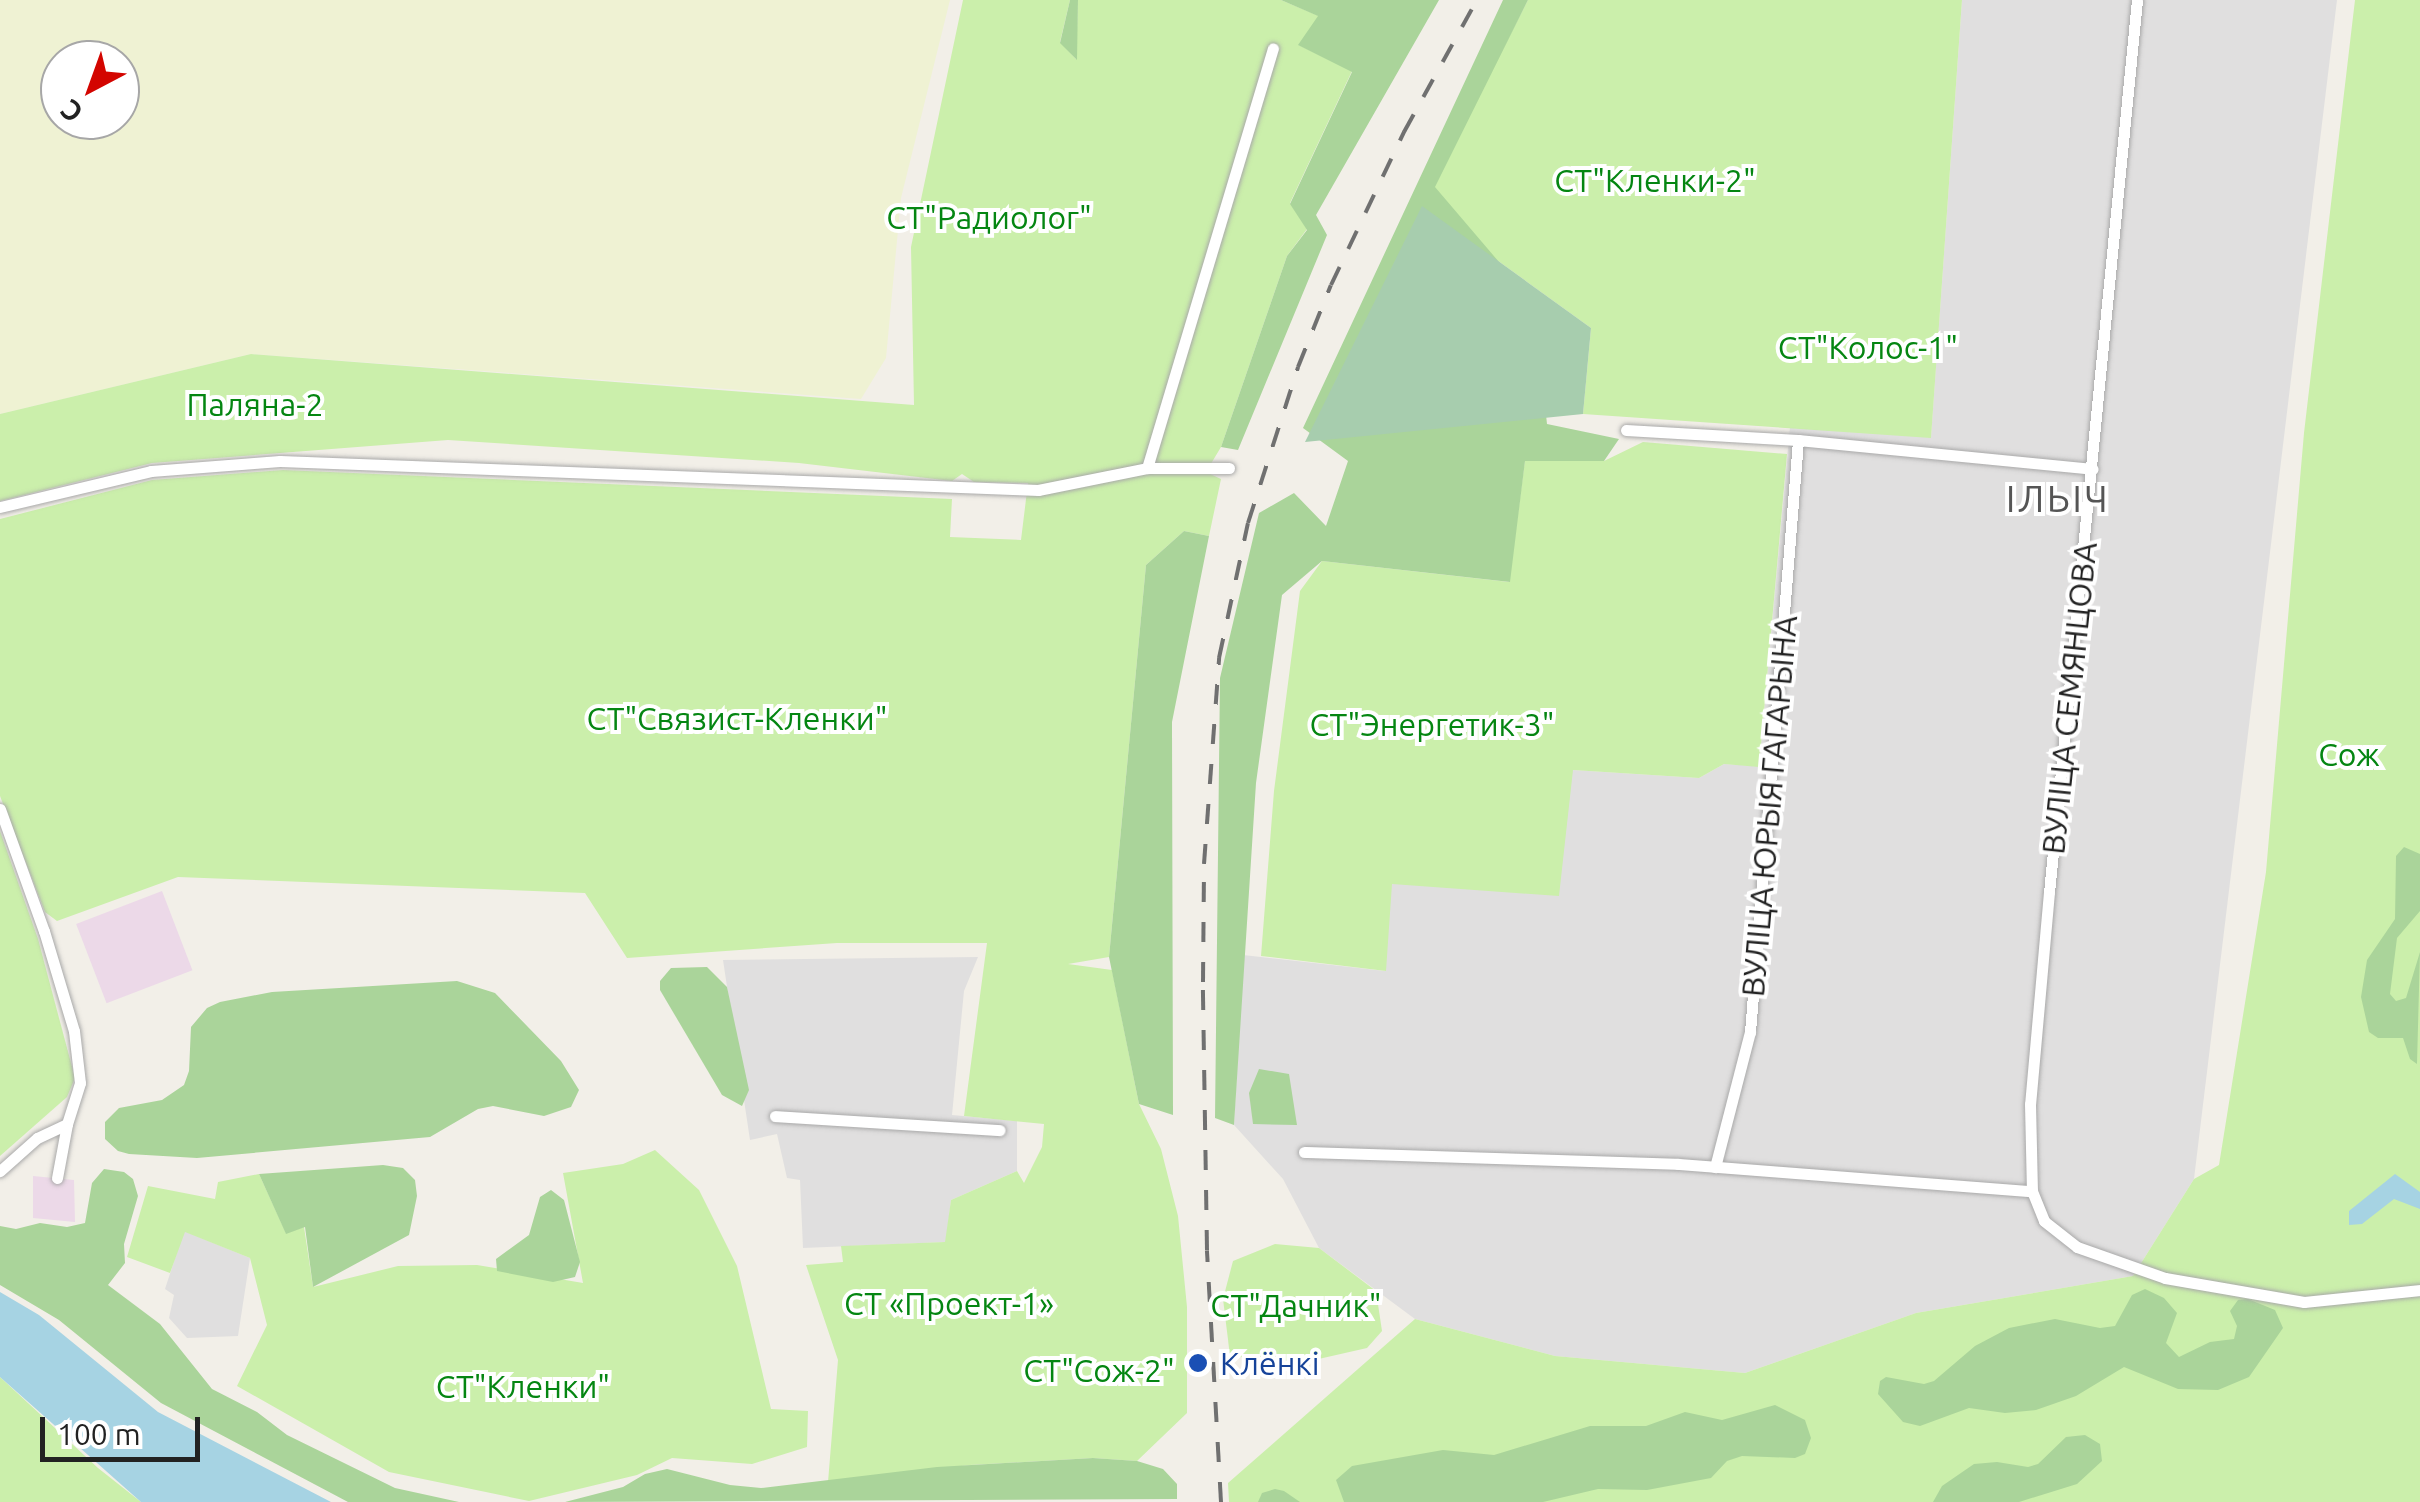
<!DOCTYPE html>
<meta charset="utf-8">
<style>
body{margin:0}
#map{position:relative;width:2420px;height:1502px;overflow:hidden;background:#f2efe8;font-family:Ubuntu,sans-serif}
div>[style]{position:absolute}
.residential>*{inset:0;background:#e0dfdf}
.industrial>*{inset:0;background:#ecd9e8;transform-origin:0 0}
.farmland>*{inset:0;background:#eff2d3}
.grass>*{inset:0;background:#cbefab}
.forest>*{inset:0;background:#aad49a}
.cemetery>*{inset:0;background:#a7cdae}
.water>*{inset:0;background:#a6d3e3}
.roads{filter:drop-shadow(0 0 2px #a9a9a9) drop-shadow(0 0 2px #a9a9a9)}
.street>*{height:11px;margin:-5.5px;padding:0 5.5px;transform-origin:5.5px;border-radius:5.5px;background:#fff}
.rail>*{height:4px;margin-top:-2px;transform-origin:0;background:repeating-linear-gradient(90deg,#707070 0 20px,transparent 0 40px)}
.dots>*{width:28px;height:28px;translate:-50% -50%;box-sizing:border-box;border:5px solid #fff;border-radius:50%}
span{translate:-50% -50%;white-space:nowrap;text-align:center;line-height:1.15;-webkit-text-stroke:8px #fff;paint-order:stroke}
.park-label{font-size:32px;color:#058612}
.street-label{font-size:32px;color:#222}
.transit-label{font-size:32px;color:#164399}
.left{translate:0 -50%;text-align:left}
.quarter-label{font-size:38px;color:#555;letter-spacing:2.5px}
.north{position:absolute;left:40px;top:40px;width:100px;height:100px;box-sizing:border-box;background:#fff;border:2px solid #a7a7a7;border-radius:50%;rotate:221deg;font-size:28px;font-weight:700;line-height:40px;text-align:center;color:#222}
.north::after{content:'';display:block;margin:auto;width:35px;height:45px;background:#d30500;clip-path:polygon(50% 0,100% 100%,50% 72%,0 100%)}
.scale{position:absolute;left:40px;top:1417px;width:160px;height:45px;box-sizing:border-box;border:5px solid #222;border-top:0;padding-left:12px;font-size:30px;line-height:35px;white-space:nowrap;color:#222;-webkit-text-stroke:8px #fff;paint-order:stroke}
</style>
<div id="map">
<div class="residential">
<div style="clip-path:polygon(1962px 0,2337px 0,2194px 1179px,2133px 1276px,1916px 1313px,1745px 1373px,1555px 1356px,1415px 1319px,1319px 1248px,1283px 1179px,1234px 1125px,1243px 955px,1385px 971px,1391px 884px,1573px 770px,1699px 778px,1724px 764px,1759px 766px,1790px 427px,1931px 437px)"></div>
<div style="clip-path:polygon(978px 957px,964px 991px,952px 1115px,1017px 1121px,1017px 1171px,951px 1200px,946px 1242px,803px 1248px,800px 1180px,787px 1178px,777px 1134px,750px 1140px,723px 960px)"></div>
<div style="clip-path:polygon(184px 1231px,250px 1258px,238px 1336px,187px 1338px,169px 1318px,174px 1295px,165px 1289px)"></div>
</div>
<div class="industrial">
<div style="left:162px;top:891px;width:85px;height:92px;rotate:69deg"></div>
<div style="clip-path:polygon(33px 1176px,74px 1180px,75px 1222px,33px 1218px)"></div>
</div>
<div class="farmland">
<div style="clip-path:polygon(evenodd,0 0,950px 0,901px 198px,886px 358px,861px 399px,251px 354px,0 414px,0 0,60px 60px,120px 60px,120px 120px,60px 120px,60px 60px)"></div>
</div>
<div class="grass">
<div style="clip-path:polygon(963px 0,1070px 0,1060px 42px,1076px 59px,1078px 0,1281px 0,1319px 16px,1299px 45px,1352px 71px,1290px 203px,1307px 229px,1287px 256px,1221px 447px,1206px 472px,1221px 479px,1209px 536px,1184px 531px,1146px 565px,1109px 957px,1068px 964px,1112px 970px,1139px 1104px,1161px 1149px,1178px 1216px,1187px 1307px,1187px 1413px,1137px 1461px,1093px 1458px,970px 1465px,828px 1482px,838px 1360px,806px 1265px,843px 1262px,841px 1246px,945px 1242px,951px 1200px,1017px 1171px,1024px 1183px,1042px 1147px,1044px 1124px,964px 1116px,987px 943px,837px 943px,627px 958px,585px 893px,178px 877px,57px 921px,45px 912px,0 796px,0 519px,152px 480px,283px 470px,952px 499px,950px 537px,1021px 540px,1028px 483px,974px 482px,962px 474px,952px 481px,799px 463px,448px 440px,152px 463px,0 501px,0 414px,251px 354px,914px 405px,911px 247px)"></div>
<div style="clip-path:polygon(1528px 0,1962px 0,1931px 438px,1583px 414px,1591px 328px,1422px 206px)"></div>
<div style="clip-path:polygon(2355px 0,2420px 0,2420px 1502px,1229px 1502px,1228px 1483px,1415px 1319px,1555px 1356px,1745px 1373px,1916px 1313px,2133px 1276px,2194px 1179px,2219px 1165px,2266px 872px,2304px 433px)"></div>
<div style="clip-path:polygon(1643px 442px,1787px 454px,1759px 767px,1724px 764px,1699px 778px,1573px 770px,1559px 896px,1392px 884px,1386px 971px,1261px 956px,1274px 791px,1300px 591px,1322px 561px,1509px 582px,1525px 460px,1604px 461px)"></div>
<div style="clip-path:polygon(0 831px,38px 939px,75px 1078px,67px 1097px,0 1156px)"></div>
<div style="clip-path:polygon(655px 1150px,699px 1190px,737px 1266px,771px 1409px,808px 1411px,807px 1447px,752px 1464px,672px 1458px,637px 1475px,529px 1501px,389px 1472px,237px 1386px,267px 1325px,250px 1258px,185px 1232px,170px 1273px,127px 1257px,148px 1186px,215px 1199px,218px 1182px,259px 1174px,286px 1233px,304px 1227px,313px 1287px,398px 1266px,477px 1265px,583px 1283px,563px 1173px,623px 1164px)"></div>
<div style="clip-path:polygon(1275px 1244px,1319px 1248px,1376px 1291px,1382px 1331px,1367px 1348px,1301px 1363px,1230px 1356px,1223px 1299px,1233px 1261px)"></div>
<div style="clip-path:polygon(0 1377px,98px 1468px,141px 1502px,0 1502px)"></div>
</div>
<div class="forest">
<div style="clip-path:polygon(1070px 0,1078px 0,1077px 60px,1060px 43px)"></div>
<div style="clip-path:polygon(1281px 0,1439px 0,1316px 215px,1327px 235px,1238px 450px,1221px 447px,1287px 256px,1307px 230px,1290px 204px,1352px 72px,1298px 45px,1318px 16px)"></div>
<div style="clip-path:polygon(1503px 0,1528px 0,1435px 187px,1534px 303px,1547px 424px,1619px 439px,1604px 461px,1525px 461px,1510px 582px,1322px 561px,1282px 595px,1256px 783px,1234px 1125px,1215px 1118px,1220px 678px,1259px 513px,1294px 493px,1326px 526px,1348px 461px,1303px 428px)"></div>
<div style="clip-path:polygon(1184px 531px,1209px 536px,1172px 722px,1173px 1115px,1139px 1104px,1109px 957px,1146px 565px)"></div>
<div style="clip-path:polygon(2404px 847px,2420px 854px,2420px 911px,2397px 938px,2390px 994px,2396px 1001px,2406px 998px,2420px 952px,2417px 1064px,2410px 1059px,2403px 1038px,2378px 1038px,2369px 1032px,2361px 997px,2367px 960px,2395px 919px,2396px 856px)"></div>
<div style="clip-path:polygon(707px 967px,727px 987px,749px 1090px,742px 1106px,722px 1095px,660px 990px,660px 981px,671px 968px)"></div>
<div style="clip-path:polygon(457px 981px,495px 993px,561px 1061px,579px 1090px,571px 1107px,544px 1116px,493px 1106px,478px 1109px,430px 1137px,197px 1158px,129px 1154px,118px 1151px,105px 1139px,105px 1122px,119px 1108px,162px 1100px,184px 1085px,189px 1071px,191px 1027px,207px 1008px,220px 1002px,272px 992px)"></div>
<div style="clip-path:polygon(1259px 1069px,1289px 1074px,1297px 1125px,1253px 1124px,1249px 1093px)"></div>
<div style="clip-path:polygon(383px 1165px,403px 1168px,415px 1180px,417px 1196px,409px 1235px,313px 1287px,305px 1227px,286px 1234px,259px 1174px)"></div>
<div style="clip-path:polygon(104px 1169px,124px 1172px,133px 1179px,138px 1196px,124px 1244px,125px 1263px,108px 1285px,160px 1324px,212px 1389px,257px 1412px,287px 1435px,395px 1488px,459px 1502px,348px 1502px,161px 1403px,59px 1320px,0 1285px,0 1226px,16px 1229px,40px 1223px,67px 1227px,85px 1223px,92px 1183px)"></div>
<div style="clip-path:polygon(551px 1190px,564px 1200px,580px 1262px,575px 1277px,553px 1282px,497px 1271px,496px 1259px,529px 1235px,540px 1197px)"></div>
<div style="clip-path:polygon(2145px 1289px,2164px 1298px,2177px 1313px,2166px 1343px,2179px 1357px,2210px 1342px,2234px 1339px,2237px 1326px,2230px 1311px,2238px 1300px,2248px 1299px,2275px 1310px,2283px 1328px,2249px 1377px,2218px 1390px,2178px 1389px,2124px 1367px,2076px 1396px,2036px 1410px,2005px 1413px,1969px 1408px,1920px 1426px,1903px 1422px,1878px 1394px,1880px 1381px,1886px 1377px,1924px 1384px,1934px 1381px,1975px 1346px,2009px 1328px,2055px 1319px,2100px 1328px,2115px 1326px,2132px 1295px)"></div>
<div style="clip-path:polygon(1775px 1405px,1805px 1420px,1811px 1438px,1805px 1454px,1795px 1458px,1742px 1456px,1727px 1461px,1711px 1478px,1647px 1490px,1598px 1489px,1543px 1502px,1344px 1502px,1336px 1480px,1352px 1466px,1443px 1450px,1494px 1455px,1590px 1426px,1646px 1426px,1685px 1412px,1722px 1420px)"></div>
<div style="clip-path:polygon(2085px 1435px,2100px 1444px,2102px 1461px,2077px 1484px,2019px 1502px,1933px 1502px,1942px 1486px,1974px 1464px,1997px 1462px,2028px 1467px,2038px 1464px,2066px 1437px)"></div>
<div style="clip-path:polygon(1093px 1458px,1137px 1461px,1163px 1469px,1177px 1484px,1177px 1499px,565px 1502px,623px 1487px,645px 1474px,667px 1469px,730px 1485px,761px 1488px,937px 1467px)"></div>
<div style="clip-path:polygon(1275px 1489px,1284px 1491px,1300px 1502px,1258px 1502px,1262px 1493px)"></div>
</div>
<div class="cemetery">
<div style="clip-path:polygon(1422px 206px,1591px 328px,1583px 414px,1305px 442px)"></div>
</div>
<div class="water">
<div style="clip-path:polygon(2395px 1174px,2420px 1192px,2420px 1209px,2394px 1199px,2362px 1224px,2349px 1225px,2349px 1211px)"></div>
<div style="clip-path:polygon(0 1292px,39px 1315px,158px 1412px,331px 1502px,141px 1502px,0 1377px)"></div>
</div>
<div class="roads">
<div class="street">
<div style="left:2137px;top:0;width:896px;rotate:95.63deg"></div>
<div style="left:2049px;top:892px;width:213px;rotate:95.1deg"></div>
<div style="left:2030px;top:1104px;width:87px;rotate:88.7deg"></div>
<div style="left:2032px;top:1191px;width:32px;rotate:68deg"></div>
<div style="left:2044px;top:1221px;width:42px;rotate:38.2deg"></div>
<div style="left:2077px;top:1247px;width:93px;rotate:19.4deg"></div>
<div style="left:2165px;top:1278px;width:141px;rotate:9.8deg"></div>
<div style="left:2304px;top:1302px;width:117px;rotate:-5.9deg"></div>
<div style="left:1626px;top:430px;width:172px;rotate:3.3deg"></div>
<div style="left:1798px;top:440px;width:296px;rotate:5.6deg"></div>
<div style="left:1147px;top:468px;width:438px;rotate:-73.3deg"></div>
<div style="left:0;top:507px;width:155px;rotate:-13.4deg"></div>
<div style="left:151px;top:471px;width:129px;rotate:-4.4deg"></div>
<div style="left:280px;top:461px;width:759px;rotate:2.19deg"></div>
<div style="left:1038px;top:490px;width:111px;rotate:-11.4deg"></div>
<div style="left:1147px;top:468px;width:82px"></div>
<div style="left:0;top:809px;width:130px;rotate:70.2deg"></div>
<div style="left:44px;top:931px;width:104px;rotate:73.3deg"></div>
<div style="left:74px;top:1031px;width:52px;rotate:83.4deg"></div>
<div style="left:80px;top:1083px;width:43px;rotate:107.6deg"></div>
<div style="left:67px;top:1124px;width:33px;rotate:155deg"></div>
<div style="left:37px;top:1138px;width:50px;rotate:138.3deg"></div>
<div style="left:775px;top:1116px;width:225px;rotate:3.6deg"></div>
<div style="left:1304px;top:1152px;width:374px;rotate:1.8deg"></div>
<div style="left:1678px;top:1164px;width:355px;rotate:4.4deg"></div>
<div style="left:1715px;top:1167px;width:139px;rotate:-75.5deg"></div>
<div style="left:1750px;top:1032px;width:594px;rotate:-85.36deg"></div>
<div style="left:57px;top:1178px;width:55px;rotate:-79.5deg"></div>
</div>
</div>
<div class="rail">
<div style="left:1221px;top:1502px;width:252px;rotate:-93.2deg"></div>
<div style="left:1207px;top:1250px;width:268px;rotate:-90.9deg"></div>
<div style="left:1203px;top:982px;width:118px;rotate:-89.5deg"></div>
<div style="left:1204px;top:864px;width:207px;rotate:-85.8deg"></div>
<div style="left:1219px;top:658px;width:138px;rotate:-77.9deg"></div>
<div style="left:1248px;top:523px;width:164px;rotate:-72.2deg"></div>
<div style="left:1298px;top:367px;width:88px;rotate:-68.1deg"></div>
<div style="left:1331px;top:285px;width:170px;rotate:-64.5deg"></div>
<div style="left:1404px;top:132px;width:151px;rotate:-61.1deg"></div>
</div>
<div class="dots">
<div style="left:1198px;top:1363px;background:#1a4fb4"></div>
</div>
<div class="park-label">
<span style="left:1655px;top:180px">СТ"Кленки-2"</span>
<span style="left:989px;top:217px">СТ"Радиолог"</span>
<span style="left:1868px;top:347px">СТ"Колос-1"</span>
<span style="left:255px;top:404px">Паляна-2</span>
<span style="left:737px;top:718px">СТ"Связист-Кленки"</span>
<span style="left:1432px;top:724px">СТ"Энергетик-3"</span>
<span style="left:2349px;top:754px">Сож</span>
<span style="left:949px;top:1303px">СТ «Проект-1»</span>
<span style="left:1296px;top:1305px">СТ"Дачник"</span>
<span style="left:1099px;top:1370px">СТ"Сож-2"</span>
<span style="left:523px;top:1386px">СТ"Кленки"</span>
</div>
<div class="street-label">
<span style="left:2069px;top:698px;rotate:-84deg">ВУЛІЦА СЕМЯНЦОВА</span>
<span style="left:1769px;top:806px;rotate:-85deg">ВУЛІЦА ЮРЫЯ ГАГАРЫНА</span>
</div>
<div class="transit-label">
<span class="left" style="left:1220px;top:1363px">Клёнкі</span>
</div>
<div class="quarter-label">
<span style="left:2058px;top:499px">ІЛЬІЧ</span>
</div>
<div class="north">С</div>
<div class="scale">100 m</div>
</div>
